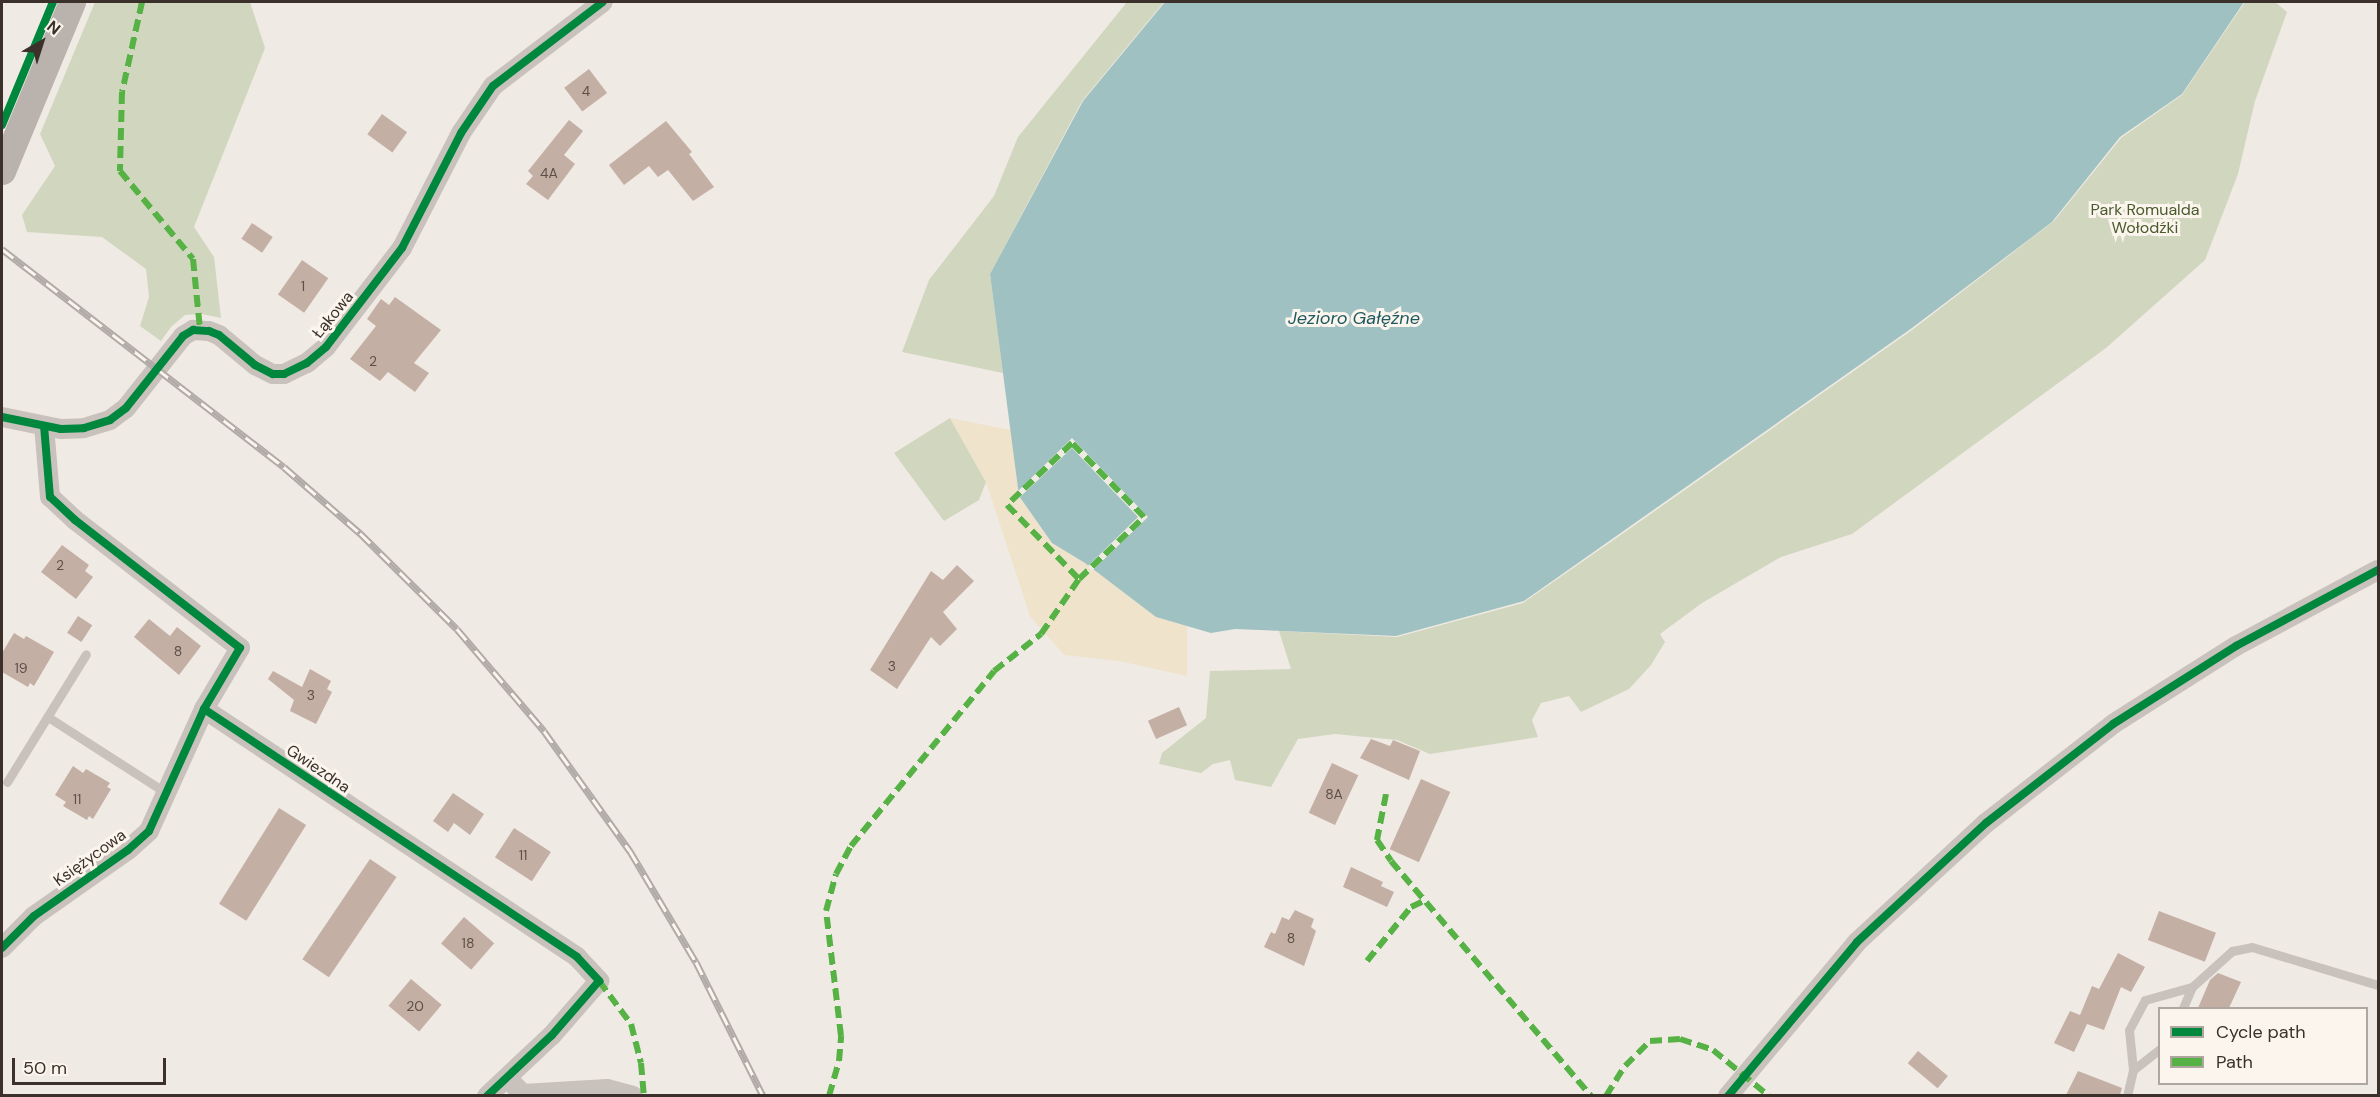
<!DOCTYPE html>
<meta charset="utf-8">
<style>
body{margin:0}
#map{position:relative;width:2380px;height:1097px;overflow:hidden;background:#f0eae4;font-family:"DM Sans",sans-serif}
div>[style]{position:absolute}
.green>*{inset:0;background:#d1d6be}
.sand>*{inset:0;background:#f0e3cb}
.water>*{inset:0;background:#a0c1c2}
.pier>*{inset:0;background:#f0eae4}
.building>*{inset:0;background:#c4afa5;transform-origin:0 0}
.lane>*{height:9px;margin:-4.5px;padding:0 4.5px;transform-origin:4.5px;border-radius:4.5px;background:#c9c2bc}
.street>*{height:20px;margin:-10px;padding:0 10px;transform-origin:10px;border-radius:10px;background:#c9c2bc}
.secondary>*{height:27px;margin:-13.5px;padding:0 13.5px;transform-origin:13.5px;border-radius:13.5px;background:#bab3ad}
.rail>*{height:7px;margin-top:-3.5px;transform-origin:0;background:repeating-linear-gradient(90deg,#fbf5ed 0 14px,#b1aba7 0 28px);box-sizing:border-box;border-block:2px solid #b1aba7}
.quiet>*{height:6px;margin-top:-3px;transform-origin:0;background:repeating-linear-gradient(90deg,#57b246 0 12px,transparent 0 18px)}
.cycleway>*{height:8px;margin:-4px;padding:0 4px;transform-origin:4px;border-radius:4px;background:#00873e}
span{translate:-50% -50%;white-space:nowrap;text-align:center;line-height:1.15;-webkit-text-stroke:6px #fbf5ed;paint-order:stroke}
.number-label{font-size:14px;color:#5d5049}
.number-label span{-webkit-text-stroke-width:0}
.park-label{font-size:16px;color:#495a2c}
.street-label{font-size:16px;color:#3b302a}
.water-label{font-size:18px;color:#1d595f;font-style:italic}
.frame{position:absolute;inset:0;border:3px solid #3b302a;pointer-events:none}
.legend{position:absolute;left:2158px;top:1007px;width:210px;height:78px;box-sizing:border-box;background:#fbf5ed;border:2px solid #aea69f;margin:0;padding:8px 10px;list-style:none;font-size:18px;color:#3b302a}
.legend li{display:flex;align-items:center;gap:12px;height:30px}
.legend b{width:30px;border:2px solid #aea69f}
.north{position:absolute;left:12px;top:12px;width:60px;height:60px;-webkit-text-stroke:4px #fbf5ed;paint-order:stroke;rotate:39deg;font-size:16px;font-weight:700;line-height:24px;text-align:center;color:#3b302a}
.north::after{content:'';display:block;margin:auto;width:21px;height:27px;background:#3b302a;clip-path:polygon(50% 0,100% 100%,50% 72%,0 100%)}
.scale{position:absolute;left:12px;top:1058px;width:154px;height:27px;box-sizing:border-box;border:3px solid #3b302a;border-top:0;padding-left:8px;font-size:18px;line-height:21px;white-space:nowrap;color:#3b302a;-webkit-text-stroke:4px #fbf5ed;paint-order:stroke}
</style>
<div id="map">
<div class="green">
<div style="clip-path:polygon(95px 2px,250px 2px,265px 48px,194px 227px,214px 257px,221px 318px,202px 314px,185px 315px,171px 327px,161px 341px,140px 326px,149px 297px,146px 269px,102px 237px,27px 232px,22px 215px,55px 166px,40px 134px)"></div>
<div style="clip-path:polygon(1127px 2px,1164px 2px,1082px 101px,990px 274px,1003px 373px,902px 352px,929px 280px,994px 196px,1018px 137px)"></div>
<div style="clip-path:polygon(2245px 2px,2275px 2px,2287px 12px,2255px 101px,2238px 174px,2205px 260px,2106px 348px,1852px 534px,1781px 557px,1702px 603px,1660px 634px,1665px 642px,1651px 665px,1629px 689px,1581px 712px,1569px 696px,1541px 703px,1532px 720px,1538px 737px,1430px 754px,1397px 740px,1335px 734px,1298px 739px,1271px 787px,1235px 780px,1230px 760px,1213px 764px,1201px 773px,1159px 764px,1162px 753px,1206px 718px,1210px 671px,1291px 669px,1279px 631px,1397px 637px,1523px 603px,1625px 532px,1912px 330px,2054px 221px,2121px 138px,2182px 95px)"></div>
<div style="clip-path:polygon(950px 418px,986px 482px,979px 500px,944px 521px,894px 453px)"></div>
</div>
<div class="sand">
<div style="clip-path:polygon(950px 418px,1011px 430px,1019px 496px,1052px 543px,1085px 563px,1156px 617px,1187px 626px,1187px 676px,1119px 661px,1064px 655px,1030px 616px,986px 482px)"></div>
</div>
<div class="water">
<div style="clip-path:polygon(1165px 2px,2244px 2px,2182px 94px,2120px 137px,2052px 222px,1912px 328px,1524px 601px,1396px 636px,1235px 629px,1211px 633px,1156px 617px,1085px 563px,1052px 543px,1019px 496px,990px 274px,1083px 101px)"></div>
</div>
<div class="pier">
<div style="clip-path:polygon(1072px 438px,1148px 517px,1092px 571px,1088px 566px,1138px 517px,1072px 448px,1018px 499px,1016px 496px,1016px 493px)"></div>
</div>
<div class="building">
<div style="left:589px;top:69px;width:30px;height:31px;rotate:53deg"></div>
<div style="left:382px;top:114px;width:31px;height:25px;rotate:36deg"></div>
<div style="clip-path:polygon(569px 120px,583px 131px,564px 155px,575px 164px,548px 200px,526px 184px,533px 176px,528px 171px)"></div>
<div style="clip-path:polygon(666px 121px,692px 152px,689px 154px,714px 187px,693px 201px,668px 170px,658px 177px,649px 166px,624px 185px,609px 165px)"></div>
<div style="left:252px;top:223px;width:25px;height:19px;rotate:34deg"></div>
<div style="left:302px;top:260px;width:32px;height:42px;rotate:35deg"></div>
<div style="clip-path:polygon(395px 297px,441px 330px,414px 363px,429px 373px,415px 392px,388px 372px,380px 381px,350px 359px,376px 326px,367px 319px,381px 299px,389px 305px)"></div>
<div style="clip-path:polygon(62px 545px,89px 565px,85px 571px,93px 577px,76px 599px,41px 572px)"></div>
<div style="clip-path:polygon(957px 565px,974px 581px,943px 612px,957px 629px,940px 646px,931px 637px,897px 689px,870px 670px,931px 571px,943px 580px)"></div>
<div style="left:78px;top:616px;width:17px;height:20px;rotate:33deg"></div>
<div style="clip-path:polygon(149px 619px,170px 636px,177px 627px,201px 646px,179px 675px,134px 637px)"></div>
<div style="clip-path:polygon(14px 633px,24px 639px,26px 636px,54px 652px,34px 686px,30px 683px,28px 687px,2px 672px,2px 653px)"></div>
<div style="clip-path:polygon(310px 669px,331px 681px,327px 689px,332px 692px,316px 724px,290px 711px,294px 700px,268px 679px,273px 671px,302px 687px)"></div>
<div style="left:1179px;top:707px;width:20px;height:34px;rotate:66deg"></div>
<div style="clip-path:polygon(1371px 739px,1390px 746px,1393px 740px,1420px 751px,1409px 780px,1360px 758px)"></div>
<div style="left:1332px;top:763px;width:29px;height:55px;rotate:25deg"></div>
<div style="clip-path:polygon(73px 766px,83px 773px,86px 769px,110px 783px,107px 787px,111px 789px,93px 819px,89px 816px,87px 820px,63px 806px,66px 802px,55px 795px)"></div>
<div style="left:1421px;top:779px;width:32px;height:77px;rotate:24deg"></div>
<div style="clip-path:polygon(453px 793px,484px 814px,470px 835px,454px 823px,448px 832px,433px 821px)"></div>
<div style="left:279px;top:808px;width:32px;height:113px;rotate:32deg"></div>
<div style="left:514px;top:828px;width:44px;height:35px;rotate:33deg"></div>
<div style="left:370px;top:859px;width:32px;height:121px;rotate:34deg"></div>
<div style="clip-path:polygon(1351px 867px,1383px 882px,1381px 886px,1394px 892px,1387px 907px,1343px 887px)"></div>
<div style="clip-path:polygon(1295px 910px,1314px 919px,1311px 927px,1316px 931px,1304px 966px,1264px 947px,1271px 932px,1275px 934px,1282px 917px,1289px 920px)"></div>
<div style="left:2159px;top:911px;width:61px;height:31px;rotate:21deg"></div>
<div style="left:464px;top:917px;width:40px;height:35px;rotate:41deg"></div>
<div style="clip-path:polygon(2118px 953px,2145px 967px,2131px 992px,2121px 987px,2104px 1030px,2087px 1024px,2074px 1052px,2054px 1043px,2070px 1011px,2080px 1015px,2092px 986px,2099px 989px)"></div>
<div style="clip-path:polygon(2218px 973px,2241px 982px,2229px 1008px,2198px 1008px,2210px 980px)"></div>
<div style="left:411px;top:979px;width:40px;height:35px;rotate:40deg"></div>
<div style="left:1918px;top:1051px;width:39px;height:16px;rotate:40deg"></div>
<div style="clip-path:polygon(2078px 1071px,2122px 1088px,2120px 1095px,2066px 1095px)"></div>
</div>
<div class="lane">
<div style="left:48px;top:717px;width:143px;rotate:32.7deg"></div>
<div style="left:7px;top:782px;width:150px;rotate:-58.3deg"></div>
<div style="left:2183px;top:1008px;width:23px;rotate:-67deg"></div>
<div style="left:2133px;top:1070px;width:34px;rotate:-38deg"></div>
<div style="left:2127px;top:1096px;width:27px;rotate:-77deg"></div>
<div style="left:2133px;top:1070px;width:40px;rotate:-95.7deg"></div>
<div style="left:2129px;top:1030px;width:34px;rotate:-62deg"></div>
<div style="left:2145px;top:1000px;width:49px;rotate:-15.5deg"></div>
<div style="left:2192px;top:987px;width:54px;rotate:-42deg"></div>
<div style="left:2232px;top:951px;width:20px;rotate:-11deg"></div>
<div style="left:2252px;top:947px;width:132px;rotate:16.8deg"></div>
</div>
<div class="street">
<div style="left:2px;top:417px;width:60px;rotate:11.5deg"></div>
<div style="left:61px;top:429px;width:23px;rotate:-2deg"></div>
<div style="left:84px;top:428px;width:27px;rotate:-17deg"></div>
<div style="left:110px;top:420px;width:20px;rotate:-37deg"></div>
<div style="left:126px;top:408px;width:92px;rotate:-51.6deg"></div>
<div style="left:183px;top:336px;width:12px;rotate:-31deg"></div>
<div style="left:193px;top:330px;width:16px;rotate:4deg"></div>
<div style="left:209px;top:331px;width:11px;rotate:22deg"></div>
<div style="left:219px;top:335px;width:47px;rotate:39.8deg"></div>
<div style="left:255px;top:365px;width:20px;rotate:27deg"></div>
<div style="left:273px;top:374px;width:11px"></div>
<div style="left:284px;top:374px;width:25px;rotate:-26deg"></div>
<div style="left:307px;top:363px;width:25px;rotate:-40deg"></div>
<div style="left:326px;top:347px;width:125px;rotate:-52.5deg"></div>
<div style="left:402px;top:248px;width:129px;rotate:-62.8deg"></div>
<div style="left:461px;top:133px;width:57px;rotate:-55.8deg"></div>
<div style="left:493px;top:86px;width:138px;rotate:-37.4deg"></div>
<div style="left:204px;top:709px;width:448px;rotate:33.6deg"></div>
<div style="left:577px;top:957px;width:33px;rotate:47deg"></div>
<div style="left:599px;top:981px;width:72px;rotate:131deg"></div>
<div style="left:552px;top:1035px;width:89px;rotate:136.8deg"></div>
<div style="left:2px;top:948px;width:45px;rotate:-45deg"></div>
<div style="left:34px;top:916px;width:115px;rotate:-35.1deg"></div>
<div style="left:128px;top:850px;width:28px;rotate:-42deg"></div>
<div style="left:149px;top:831px;width:134px;rotate:-65.7deg"></div>
<div style="left:204px;top:709px;width:71px;rotate:-59.5deg"></div>
<div style="left:240px;top:648px;width:209px;rotate:-142.2deg"></div>
<div style="left:75px;top:520px;width:34px;rotate:-137deg"></div>
<div style="left:50px;top:497px;width:71px;rotate:-94.8deg"></div>
<div style="left:507px;top:1078px;width:23px;rotate:45deg"></div>
<div style="left:523px;top:1094px;width:84px;rotate:-3.4deg"></div>
<div style="left:607px;top:1089px;width:27px;rotate:15deg"></div>
<div style="left:1728px;top:1096px;width:201px;rotate:-50deg"></div>
<div style="left:1857px;top:942px;width:176px;rotate:-42.7deg"></div>
<div style="left:1986px;top:823px;width:161px;rotate:-37.9deg"></div>
<div style="left:2113px;top:724px;width:146px;rotate:-32.4deg"></div>
<div style="left:2236px;top:646px;width:161px;rotate:-28.2deg"></div>
</div>
<div class="secondary">
<div style="left:2px;top:171px;width:183px;rotate:-67.5deg"></div>
</div>
<div class="rail">
<div style="left:2px;top:249px;width:356px;rotate:37.7deg"></div>
<div style="left:284px;top:467px;width:101px;rotate:41deg"></div>
<div style="left:360px;top:533px;width:136px;rotate:44.7deg"></div>
<div style="left:457px;top:629px;width:134px;rotate:49.5deg"></div>
<div style="left:544px;top:731px;width:148px;rotate:54.4deg"></div>
<div style="left:630px;top:851px;width:129px;rotate:59.3deg"></div>
<div style="left:696px;top:962px;width:150px;rotate:63.4deg"></div>
</div>
<div class="quiet">
<div style="left:142px;top:2px;width:92px;rotate:102.5deg"></div>
<div style="left:122px;top:92px;width:79px;rotate:91.5deg"></div>
<div style="left:120px;top:171px;width:114px;rotate:50.3deg"></div>
<div style="left:193px;top:259px;width:70px;rotate:84.3deg"></div>
<div style="left:1386px;top:794px;width:47px;rotate:101.1deg"></div>
<div style="left:1377px;top:840px;width:25px;rotate:56deg"></div>
<div style="left:1391px;top:861px;width:309px;rotate:49.6deg"></div>
<div style="left:1367px;top:961px;width:70px;rotate:-50.8deg"></div>
<div style="left:1411px;top:907px;width:17px;rotate:-25deg"></div>
<div style="left:599px;top:981px;width:54px;rotate:53.3deg"></div>
<div style="left:631px;top:1024px;width:40px;rotate:75.6deg"></div>
<div style="left:641px;top:1063px;width:33px;rotate:85deg"></div>
<div style="left:829px;top:1096px;width:36px;rotate:-74deg"></div>
<div style="left:839px;top:1061px;width:25px;rotate:-85deg"></div>
<div style="left:841px;top:1036px;width:126px;rotate:-96.8deg"></div>
<div style="left:826px;top:911px;width:38px;rotate:-75deg"></div>
<div style="left:836px;top:874px;width:32px;rotate:-62deg"></div>
<div style="left:851px;top:846px;width:226px;rotate:-50.7deg"></div>
<div style="left:994px;top:671px;width:60px;rotate:-38.2deg"></div>
<div style="left:1041px;top:634px;width:67px;rotate:-55.4deg"></div>
<div style="left:1079px;top:579px;width:90px;rotate:-43.6deg"></div>
<div style="left:1144px;top:517px;width:103px;rotate:-134.2deg"></div>
<div style="left:1072px;top:443px;width:90px;rotate:136.4deg"></div>
<div style="left:1007px;top:505px;width:103px;rotate:45.8deg"></div>
<div style="left:1606px;top:1096px;width:36px;rotate:-58deg"></div>
<div style="left:1625px;top:1066px;width:35px;rotate:-45deg"></div>
<div style="left:1650px;top:1041px;width:30px;rotate:-4deg"></div>
<div style="left:1680px;top:1039px;width:35px;rotate:18deg"></div>
<div style="left:1713px;top:1050px;width:72px;rotate:39.4deg"></div>
</div>
<div class="cycleway">
<div style="left:2px;top:125px;width:133px;rotate:-67.5deg"></div>
<div style="left:2px;top:417px;width:60px;rotate:11.5deg"></div>
<div style="left:61px;top:429px;width:23px;rotate:-2deg"></div>
<div style="left:84px;top:428px;width:27px;rotate:-17deg"></div>
<div style="left:110px;top:420px;width:20px;rotate:-37deg"></div>
<div style="left:126px;top:408px;width:92px;rotate:-51.6deg"></div>
<div style="left:183px;top:336px;width:12px;rotate:-31deg"></div>
<div style="left:193px;top:330px;width:16px;rotate:4deg"></div>
<div style="left:209px;top:331px;width:11px;rotate:22deg"></div>
<div style="left:219px;top:335px;width:47px;rotate:39.8deg"></div>
<div style="left:255px;top:365px;width:20px;rotate:27deg"></div>
<div style="left:273px;top:374px;width:11px"></div>
<div style="left:284px;top:374px;width:25px;rotate:-26deg"></div>
<div style="left:307px;top:363px;width:25px;rotate:-40deg"></div>
<div style="left:326px;top:347px;width:125px;rotate:-52.5deg"></div>
<div style="left:402px;top:248px;width:129px;rotate:-62.8deg"></div>
<div style="left:461px;top:133px;width:57px;rotate:-55.8deg"></div>
<div style="left:493px;top:86px;width:138px;rotate:-37.4deg"></div>
<div style="left:204px;top:709px;width:448px;rotate:33.6deg"></div>
<div style="left:577px;top:957px;width:33px;rotate:47deg"></div>
<div style="left:599px;top:981px;width:72px;rotate:131deg"></div>
<div style="left:552px;top:1035px;width:89px;rotate:136.8deg"></div>
<div style="left:2px;top:948px;width:45px;rotate:-45deg"></div>
<div style="left:34px;top:916px;width:115px;rotate:-35.1deg"></div>
<div style="left:128px;top:850px;width:28px;rotate:-42deg"></div>
<div style="left:149px;top:831px;width:134px;rotate:-65.7deg"></div>
<div style="left:204px;top:709px;width:71px;rotate:-59.5deg"></div>
<div style="left:240px;top:648px;width:209px;rotate:-142.2deg"></div>
<div style="left:75px;top:520px;width:34px;rotate:-137deg"></div>
<div style="left:50px;top:497px;width:71px;rotate:-94.8deg"></div>
<div style="left:1728px;top:1096px;width:201px;rotate:-50deg"></div>
<div style="left:1857px;top:942px;width:176px;rotate:-42.7deg"></div>
<div style="left:1986px;top:823px;width:161px;rotate:-37.9deg"></div>
<div style="left:2113px;top:724px;width:146px;rotate:-32.4deg"></div>
<div style="left:2236px;top:646px;width:161px;rotate:-28.2deg"></div>
</div>
<div class="number-label">
<span style="left:586px;top:91px">4</span>
<span style="left:549px;top:173px">4A</span>
<span style="left:303px;top:286px">1</span>
<span style="left:373px;top:361px">2</span>
<span style="left:60px;top:565px">2</span>
<span style="left:178px;top:651px">8</span>
<span style="left:892px;top:666px">3</span>
<span style="left:21px;top:668px">19</span>
<span style="left:311px;top:695px">3</span>
<span style="left:1334px;top:794px">8A</span>
<span style="left:77px;top:799px">11</span>
<span style="left:523px;top:855px">11</span>
<span style="left:1291px;top:938px">8</span>
<span style="left:468px;top:943px">18</span>
<span style="left:415px;top:1006px">20</span>
</div>
<div class="park-label">
<span style="left:2145px;top:219px">Park Romualda<br>Wołodźki</span>
</div>
<div class="street-label">
<span style="left:333px;top:315px;rotate:-51deg">Łąkowa</span>
<span style="left:318px;top:769px;rotate:34deg">Gwiezdna</span>
<span style="left:90px;top:858px;rotate:-36deg">Księżycowa</span>
</div>
<div class="water-label">
<span style="left:1354px;top:318px">Jezioro Gałęźne</span>
</div>
<div class="frame"></div>
<ul class="legend">
<li><b style="height:8px;background:#00873e"></b>Cycle path</li>
<li><b style="height:8px;background:#57b246"></b>Path</li>
</ul>
<div class="north">N</div>
<div class="scale">50 m</div>
</div>
